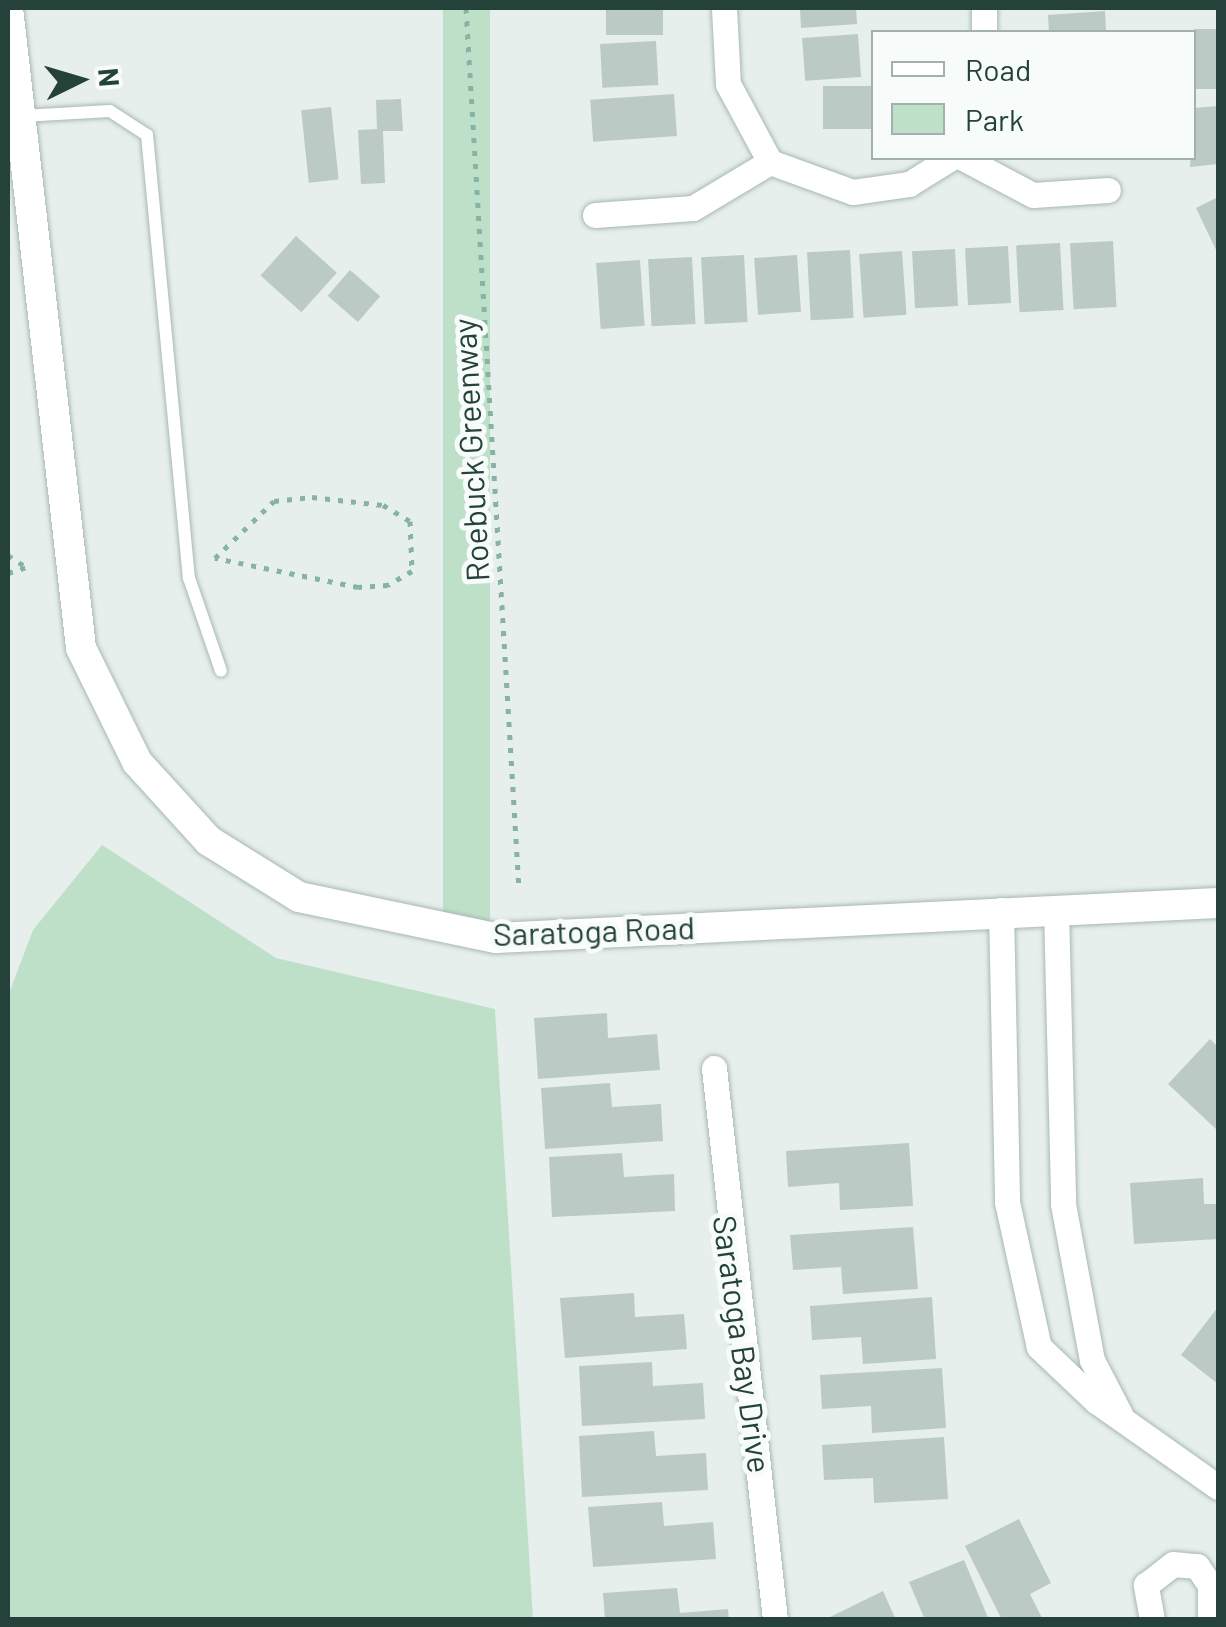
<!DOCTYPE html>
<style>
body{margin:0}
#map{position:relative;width:1226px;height:1627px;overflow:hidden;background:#e6efeb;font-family:Barlow,sans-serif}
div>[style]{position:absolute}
.green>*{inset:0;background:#bfe0c8;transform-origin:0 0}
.building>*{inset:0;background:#bbcac4;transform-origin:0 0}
.path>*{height:5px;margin-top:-2.5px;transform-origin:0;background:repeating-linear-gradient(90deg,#86b3a5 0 5px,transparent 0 13px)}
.roads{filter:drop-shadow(0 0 2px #a8b8b2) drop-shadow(0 0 2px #a8b8b2)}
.lane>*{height:12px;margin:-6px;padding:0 6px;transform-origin:6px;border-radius:6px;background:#fff}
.street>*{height:25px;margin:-12.5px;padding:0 12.5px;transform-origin:12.5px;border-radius:12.5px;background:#fff}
.secondary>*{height:30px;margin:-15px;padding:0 15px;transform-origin:15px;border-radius:15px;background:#fff}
span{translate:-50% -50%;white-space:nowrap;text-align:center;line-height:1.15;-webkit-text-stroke:10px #f7fbf9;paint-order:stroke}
.street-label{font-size:32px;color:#24423a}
.frame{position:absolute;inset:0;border:10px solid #24423a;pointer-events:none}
.legend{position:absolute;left:871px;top:30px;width:325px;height:130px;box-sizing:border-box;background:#f7fbf9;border:2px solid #a3b1ad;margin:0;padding:12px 18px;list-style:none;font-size:30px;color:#24423a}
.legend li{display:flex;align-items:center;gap:20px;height:50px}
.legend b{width:50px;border:2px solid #a3b1ad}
.north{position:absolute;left:30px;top:30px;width:100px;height:100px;-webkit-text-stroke:8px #f7fbf9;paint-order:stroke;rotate:85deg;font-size:28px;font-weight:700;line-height:40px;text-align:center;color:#24423a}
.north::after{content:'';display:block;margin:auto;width:35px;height:45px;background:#24423a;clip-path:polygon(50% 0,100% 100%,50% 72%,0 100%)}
</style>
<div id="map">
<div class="green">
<div style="left:443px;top:8px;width:47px;height:932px"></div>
<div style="clip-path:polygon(102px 845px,276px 958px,495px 1009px,533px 1619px,8px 1619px,8px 996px,33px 930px)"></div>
</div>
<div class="building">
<div style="left:606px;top:8px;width:57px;height:27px"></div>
<div style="clip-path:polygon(800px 8px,856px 8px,857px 24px,801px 28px)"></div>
<div style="clip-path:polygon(1105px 11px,1106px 32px,1049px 32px,1048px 15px)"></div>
<div style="left:1218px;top:29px;width:60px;height:24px;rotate:90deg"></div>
<div style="left:858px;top:34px;width:43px;height:56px;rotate:86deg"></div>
<div style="left:656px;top:41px;width:44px;height:56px;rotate:87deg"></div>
<div style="left:874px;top:86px;width:43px;height:51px;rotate:90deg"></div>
<div style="left:674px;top:94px;width:42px;height:84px;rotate:86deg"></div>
<div style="clip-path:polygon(401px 99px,403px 131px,383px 131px,385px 183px,361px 184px,358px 130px,377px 129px,376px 100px)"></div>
<div style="clip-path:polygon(1218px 106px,1218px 164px,1190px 167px,1194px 108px)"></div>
<div style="left:331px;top:107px;width:73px;height:30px;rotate:84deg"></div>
<div style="clip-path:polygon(1218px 197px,1218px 254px,1196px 208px)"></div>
<div style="left:296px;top:236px;width:55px;height:53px;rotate:42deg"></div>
<div style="left:1113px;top:241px;width:66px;height:43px;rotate:87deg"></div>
<div style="left:1060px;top:243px;width:67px;height:44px;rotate:87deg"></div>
<div style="left:1008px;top:246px;width:57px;height:43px;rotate:87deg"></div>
<div style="left:955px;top:249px;width:57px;height:43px;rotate:87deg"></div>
<div style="left:850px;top:250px;width:68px;height:43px;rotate:87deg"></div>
<div style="left:902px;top:251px;width:64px;height:43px;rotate:86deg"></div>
<div style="left:744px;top:255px;width:67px;height:43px;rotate:87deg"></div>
<div style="left:797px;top:255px;width:57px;height:43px;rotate:86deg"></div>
<div style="left:692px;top:257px;width:67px;height:44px;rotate:87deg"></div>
<div style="left:640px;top:260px;width:66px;height:44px;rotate:86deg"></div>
<div style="left:350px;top:270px;width:40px;height:34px;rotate:41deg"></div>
<div style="clip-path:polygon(607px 1013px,608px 1038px,657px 1034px,660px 1070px,538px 1079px,534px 1018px)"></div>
<div style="clip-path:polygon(1210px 1039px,1218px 1047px,1218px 1131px,1168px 1084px)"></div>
<div style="clip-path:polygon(610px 1083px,612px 1107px,661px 1104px,663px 1141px,545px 1149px,541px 1088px)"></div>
<div style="clip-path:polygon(909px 1143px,913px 1206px,840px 1210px,839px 1183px,788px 1187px,786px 1151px)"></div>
<div style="clip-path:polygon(622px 1153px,624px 1177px,674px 1174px,675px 1211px,552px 1217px,549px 1157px)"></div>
<div style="clip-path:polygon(1203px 1178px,1204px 1204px,1218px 1204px,1218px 1239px,1134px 1244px,1130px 1183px)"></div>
<div style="clip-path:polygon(913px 1227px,918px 1289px,843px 1294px,841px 1267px,793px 1270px,790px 1235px)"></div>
<div style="clip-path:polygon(634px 1293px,635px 1317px,684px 1314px,687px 1349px,565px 1358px,560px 1298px)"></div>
<div style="clip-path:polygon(932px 1297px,936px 1359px,863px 1364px,861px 1337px,812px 1340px,810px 1306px)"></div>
<div style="clip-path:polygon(1218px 1307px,1218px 1384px,1181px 1355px)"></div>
<div style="clip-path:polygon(652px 1362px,653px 1386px,703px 1383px,705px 1419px,582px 1426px,579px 1366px)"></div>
<div style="clip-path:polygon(942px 1368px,946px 1428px,872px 1433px,871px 1406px,822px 1409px,820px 1375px)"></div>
<div style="clip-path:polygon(654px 1431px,656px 1456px,706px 1453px,708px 1490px,582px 1497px,579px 1436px)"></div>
<div style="clip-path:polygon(944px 1437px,948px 1499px,874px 1503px,873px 1478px,824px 1480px,822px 1445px)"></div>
<div style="clip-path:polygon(662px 1502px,664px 1526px,713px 1522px,716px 1559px,593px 1567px,588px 1507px)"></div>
<div style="clip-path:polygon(1019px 1519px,1051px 1583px,1030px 1594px,1043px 1620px,1002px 1620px,965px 1546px)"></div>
<div style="clip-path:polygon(964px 1560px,989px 1620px,925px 1620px,909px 1582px)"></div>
<div style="clip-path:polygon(677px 1588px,680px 1613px,728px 1609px,729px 1620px,605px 1620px,603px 1593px)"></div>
<div style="clip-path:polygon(883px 1591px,896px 1620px,824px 1620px)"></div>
</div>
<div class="path">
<div style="left:466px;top:8px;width:883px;rotate:86.56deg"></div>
<div style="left:312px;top:497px;width:71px;rotate:6.4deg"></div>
<div style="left:383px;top:505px;width:31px;rotate:31deg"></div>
<div style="left:410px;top:521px;width:50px;rotate:87.7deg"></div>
<div style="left:412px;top:571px;width:28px;rotate:150deg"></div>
<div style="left:388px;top:585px;width:30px;rotate:176deg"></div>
<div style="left:358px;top:587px;width:146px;rotate:-168.5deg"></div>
<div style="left:215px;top:558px;width:82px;rotate:-44deg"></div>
<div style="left:274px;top:501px;width:38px;rotate:-6deg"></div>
<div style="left:8px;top:555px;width:22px;rotate:34deg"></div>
<div style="left:8px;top:573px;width:19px;rotate:-18deg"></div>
</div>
<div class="roads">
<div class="lane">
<div style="left:22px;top:116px;width:88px;rotate:-3.3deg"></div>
<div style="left:110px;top:111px;width:44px;rotate:33deg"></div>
<div style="left:147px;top:135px;width:445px;rotate:84.6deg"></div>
<div style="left:189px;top:578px;width:98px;rotate:71deg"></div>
</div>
<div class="street">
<div style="left:724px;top:8px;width:76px;rotate:87deg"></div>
<div style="left:728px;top:84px;width:89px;rotate:61.7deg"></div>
<div style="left:984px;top:8px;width:24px;rotate:90deg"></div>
<div style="left:963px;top:158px;width:79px;rotate:27.9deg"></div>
<div style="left:1033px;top:195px;width:75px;rotate:-3.8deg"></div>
<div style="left:595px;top:215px;width:98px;rotate:-4.1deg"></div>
<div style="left:693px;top:208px;width:90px;rotate:-30.9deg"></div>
<div style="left:770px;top:162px;width:88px;rotate:19.9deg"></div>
<div style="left:853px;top:192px;width:57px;rotate:-8.1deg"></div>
<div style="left:909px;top:184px;width:49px;rotate:-31.8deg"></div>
<div style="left:1056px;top:908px;width:296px;rotate:88.6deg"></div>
<div style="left:1063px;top:1204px;width:159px;rotate:79.5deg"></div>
<div style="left:1092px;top:1360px;width:61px;rotate:62.6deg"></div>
<div style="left:1001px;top:910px;width:292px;rotate:88.8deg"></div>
<div style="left:1007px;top:1202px;width:148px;rotate:77.6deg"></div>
<div style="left:1039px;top:1347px;width:79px;rotate:43.5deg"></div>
<div style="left:1096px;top:1401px;width:149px;rotate:35.2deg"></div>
<div style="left:714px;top:1068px;width:555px;rotate:83.69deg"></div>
<div style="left:1152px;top:1620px;width:36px;rotate:-100deg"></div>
<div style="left:1146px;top:1585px;width:34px;rotate:-38deg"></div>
<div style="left:1173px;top:1564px;width:24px;rotate:5deg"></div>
<div style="left:1197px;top:1566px;width:23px;rotate:56deg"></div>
<div style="left:1210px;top:1585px;width:35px;rotate:90deg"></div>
</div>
<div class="secondary">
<div style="left:8px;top:8px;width:644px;rotate:83.49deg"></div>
<div style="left:81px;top:648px;width:127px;rotate:63.8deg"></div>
<div style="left:137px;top:762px;width:107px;rotate:47.7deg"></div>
<div style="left:209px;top:841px;width:106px;rotate:31.9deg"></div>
<div style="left:299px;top:897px;width:201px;rotate:11.8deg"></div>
<div style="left:496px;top:938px;width:723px;rotate:-2.78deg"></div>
</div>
</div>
<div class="street-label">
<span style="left:470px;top:450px;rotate:-93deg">Roebuck Greenway</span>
<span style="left:594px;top:930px;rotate:-2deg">Saratoga Road</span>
<span style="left:743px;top:1344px;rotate:82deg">Saratoga Bay Drive</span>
</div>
<div class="frame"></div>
<ul class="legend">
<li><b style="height:12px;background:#fff"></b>Road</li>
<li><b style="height:28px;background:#bfe0c8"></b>Park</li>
</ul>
<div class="north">N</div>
</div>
